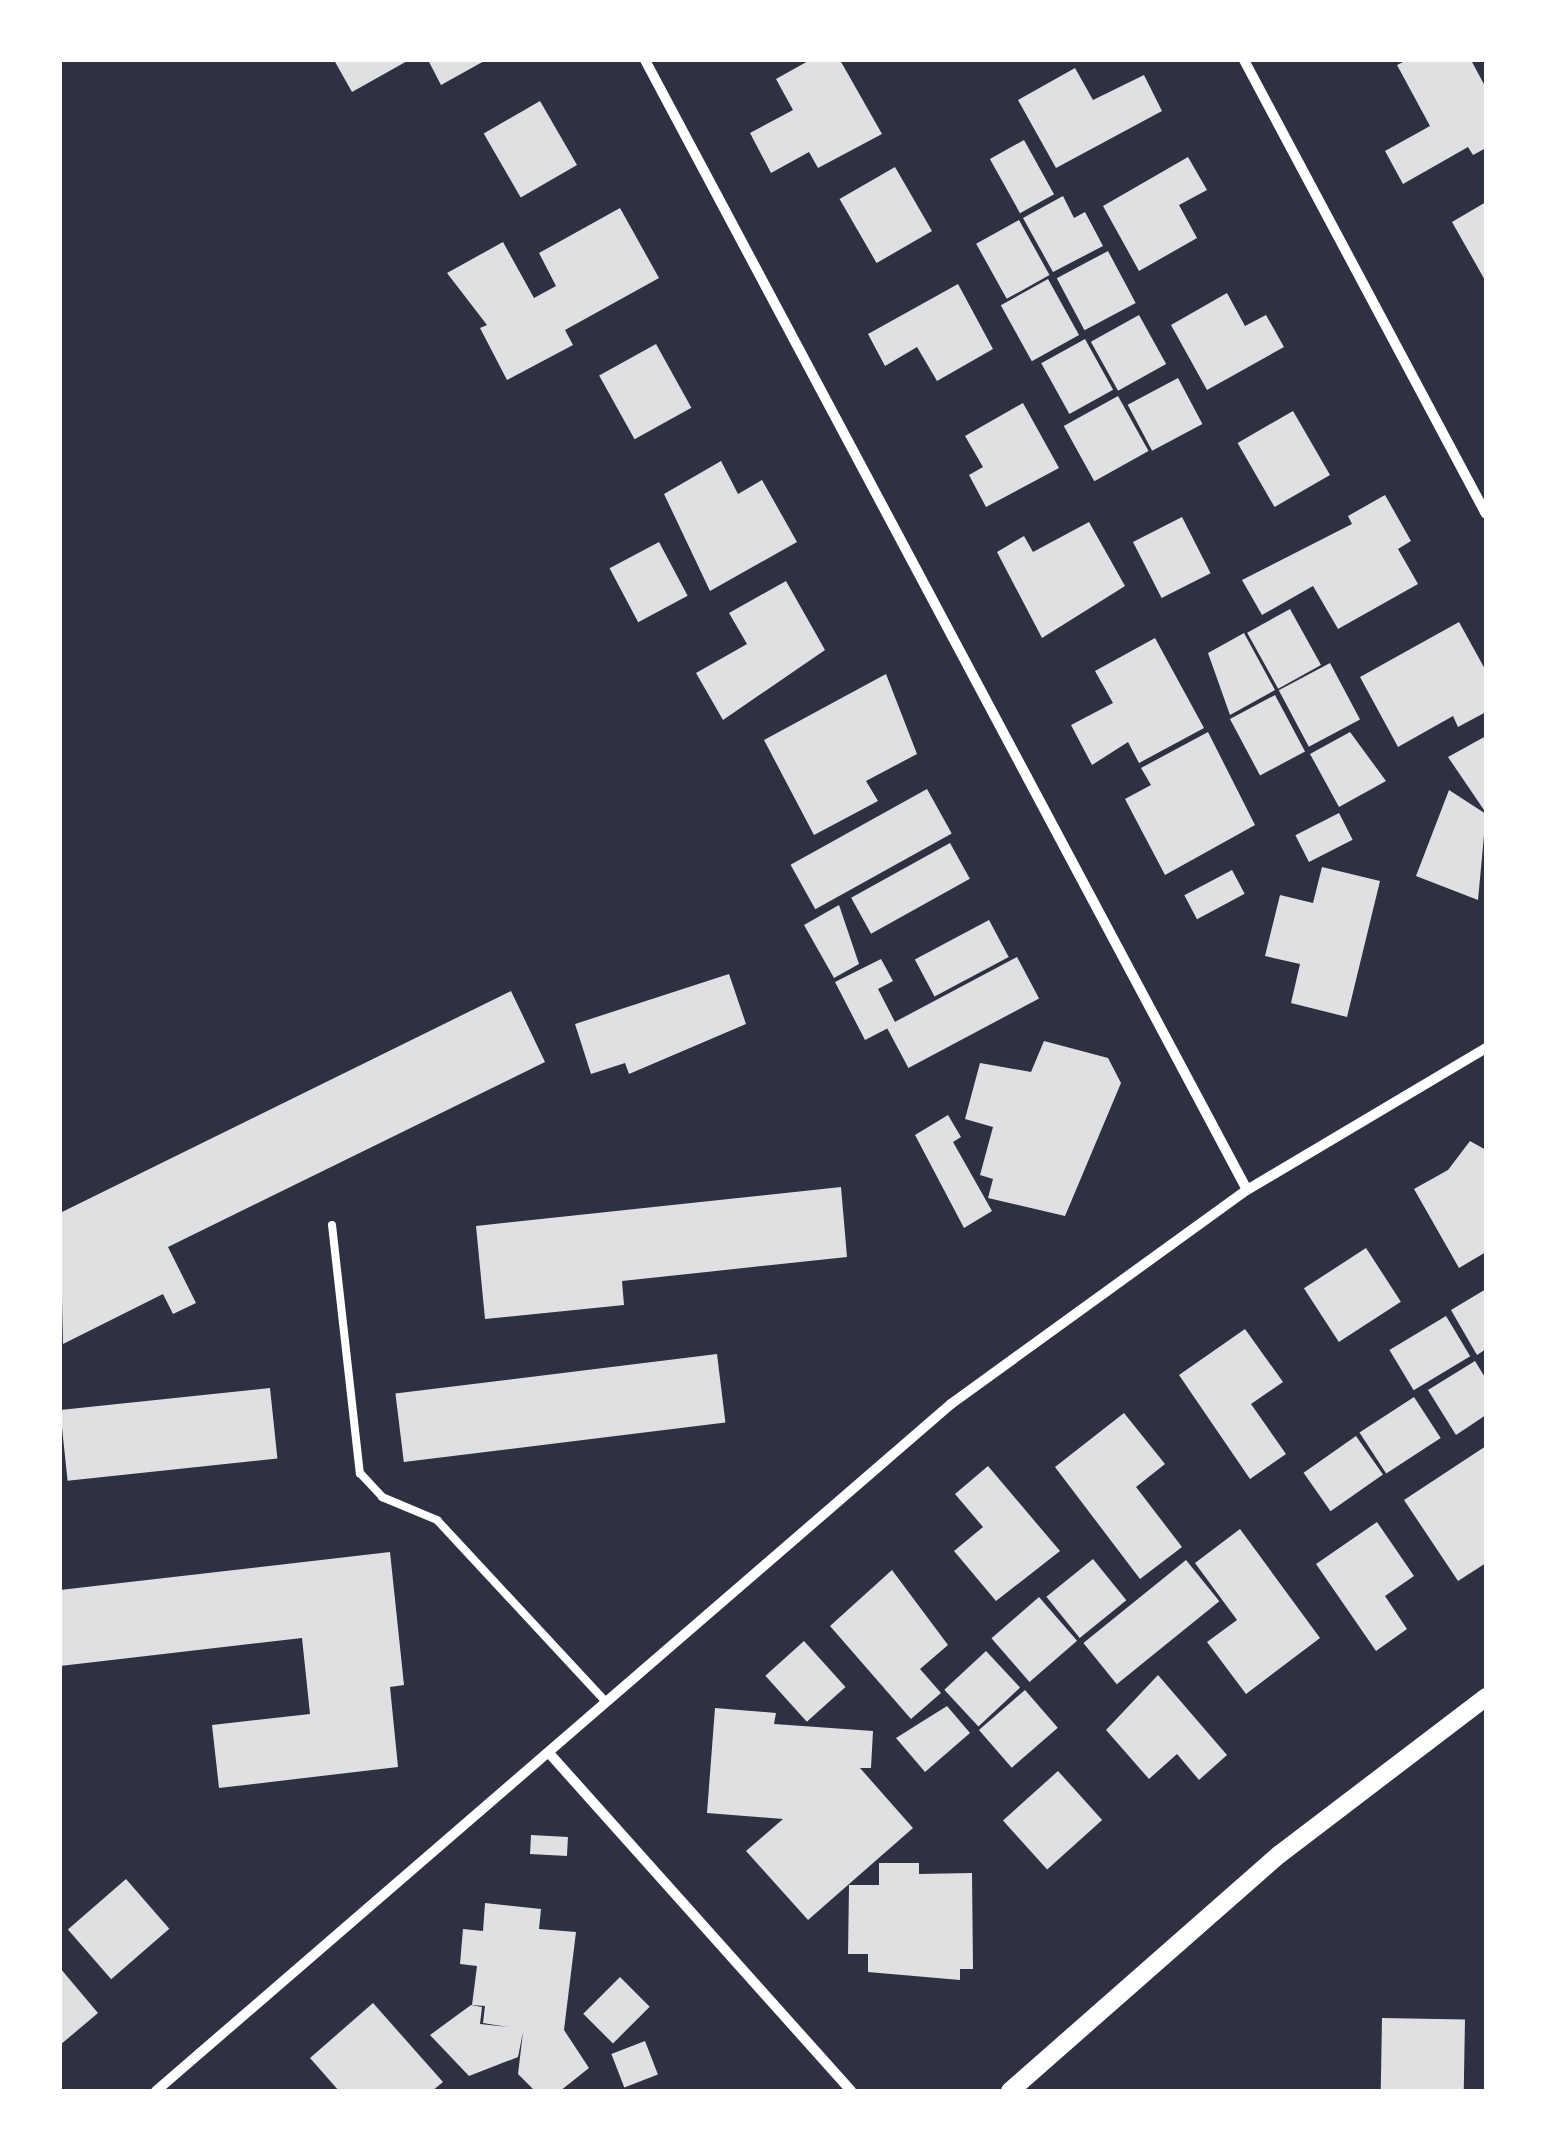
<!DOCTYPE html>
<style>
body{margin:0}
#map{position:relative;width:1546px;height:2151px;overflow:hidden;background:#2d3142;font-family:"IBM Plex Sans",sans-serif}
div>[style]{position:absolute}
.building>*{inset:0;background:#e0e0e3;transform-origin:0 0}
.service>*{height:8px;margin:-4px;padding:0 4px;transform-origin:4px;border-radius:4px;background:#fff}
.minor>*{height:10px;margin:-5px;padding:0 5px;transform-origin:5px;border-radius:5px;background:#fff}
.tertiary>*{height:18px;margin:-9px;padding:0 9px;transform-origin:9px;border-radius:9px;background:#fff}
span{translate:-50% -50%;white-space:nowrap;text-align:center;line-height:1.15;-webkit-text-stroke:10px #fff;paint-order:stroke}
.frame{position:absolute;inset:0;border:62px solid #fff;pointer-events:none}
</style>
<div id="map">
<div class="building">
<div style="clip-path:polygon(334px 60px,409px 60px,352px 92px)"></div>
<div style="clip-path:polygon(428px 60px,486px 60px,441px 85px)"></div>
<div style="clip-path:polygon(810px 60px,840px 60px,882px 134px,818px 168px,809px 152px,771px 173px,750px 133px,793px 110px,776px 79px)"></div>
<div style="clip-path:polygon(1407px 60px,1471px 60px,1486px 88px,1486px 148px,1473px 155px,1468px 147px,1403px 184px,1385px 151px,1430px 126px,1397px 65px)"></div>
<div style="clip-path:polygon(1075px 68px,1093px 100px,1144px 75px,1162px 111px,1056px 168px,1018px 100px)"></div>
<div style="left:540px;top:101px;width:74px;height:65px;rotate:60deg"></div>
<div style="left:1024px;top:140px;width:62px;height:39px;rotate:61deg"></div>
<div style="clip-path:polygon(1188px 157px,1207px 190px,1179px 205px,1197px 238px,1139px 271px,1103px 206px)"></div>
<div style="left:895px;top:167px;width:74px;height:64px;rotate:60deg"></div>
<div style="clip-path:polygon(1063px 196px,1074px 218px,1085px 212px,1103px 246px,1053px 272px,1023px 218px)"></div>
<div style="clip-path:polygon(1486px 202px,1486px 282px,1452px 222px)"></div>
<div style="clip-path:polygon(620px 208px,659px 278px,565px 330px,573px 345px,507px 380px,480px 328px,487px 325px,447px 273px,503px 242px,534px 298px,556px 286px,539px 253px)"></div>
<div style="left:1019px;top:220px;width:63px;height:49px;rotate:61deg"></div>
<div style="left:1108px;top:251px;width:59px;height:58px;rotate:62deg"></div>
<div style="left:1048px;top:279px;width:64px;height:54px;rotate:61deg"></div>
<div style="clip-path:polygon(958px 284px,993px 349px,937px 381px,917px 347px,885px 366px,868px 334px)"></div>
<div style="clip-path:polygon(1227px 293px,1245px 326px,1266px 315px,1284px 347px,1207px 390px,1171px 325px)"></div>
<div style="left:1139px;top:315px;width:56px;height:55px;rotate:61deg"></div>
<div style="left:1085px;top:339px;width:58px;height:50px;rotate:61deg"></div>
<div style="left:656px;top:344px;width:73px;height:65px;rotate:61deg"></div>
<div style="left:1178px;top:378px;width:52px;height:57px;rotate:62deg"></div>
<div style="left:1118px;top:396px;width:63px;height:62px;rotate:61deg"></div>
<div style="clip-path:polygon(1023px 403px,1059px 468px,986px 507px,969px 475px,983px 467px,965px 436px)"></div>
<div style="left:1293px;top:411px;width:74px;height:64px;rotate:60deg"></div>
<div style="clip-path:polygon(721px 461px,738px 494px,762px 480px,797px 542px,710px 591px,664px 494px)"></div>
<div style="clip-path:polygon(1385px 495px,1411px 541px,1398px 549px,1418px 584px,1338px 629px,1313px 586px,1262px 615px,1242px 580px,1352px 524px,1348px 516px)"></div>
<div style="left:1182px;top:517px;width:63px;height:55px;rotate:63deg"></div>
<div style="clip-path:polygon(1089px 522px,1125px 586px,1042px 638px,997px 552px,1024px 536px,1033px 552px)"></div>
<div style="left:659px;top:542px;width:61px;height:56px;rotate:62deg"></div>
<div style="clip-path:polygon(786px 581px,825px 650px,723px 720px,696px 673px,747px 644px,729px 613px)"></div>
<div style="left:1290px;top:609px;width:64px;height:49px;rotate:61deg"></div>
<div style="clip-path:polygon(1459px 622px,1486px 671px,1486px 712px,1458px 727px,1453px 716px,1398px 747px,1360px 677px)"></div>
<div style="clip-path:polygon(1244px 633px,1275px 690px,1230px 715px,1208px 653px)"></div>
<div style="clip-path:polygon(1155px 638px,1204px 728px,1139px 763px,1128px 742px,1092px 765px,1071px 725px,1113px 703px,1095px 671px)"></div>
<div style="left:1330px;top:663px;width:64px;height:58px;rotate:62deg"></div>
<div style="clip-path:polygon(886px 674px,917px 754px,866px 781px,878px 801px,814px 835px,764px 740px)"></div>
<div style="left:1275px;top:695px;width:64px;height:51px;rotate:62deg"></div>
<div style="clip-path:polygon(1208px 732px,1255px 825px,1165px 875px,1125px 799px,1151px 785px,1141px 768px)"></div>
<div style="clip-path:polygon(1350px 732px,1386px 781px,1339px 807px,1310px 754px)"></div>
<div style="clip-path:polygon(1486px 736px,1486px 809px,1484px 810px,1448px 757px)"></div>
<div style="left:927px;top:789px;width:51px;height:156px;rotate:61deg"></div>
<div style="clip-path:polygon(1449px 790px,1486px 814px,1478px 900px,1416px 876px)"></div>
<div style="left:1339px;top:813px;width:30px;height:49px;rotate:63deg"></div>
<div style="left:950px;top:843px;width:41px;height:113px;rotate:61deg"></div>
<div style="clip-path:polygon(1322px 867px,1380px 881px,1347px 1017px,1291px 1003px,1300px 964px,1265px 956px,1280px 895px,1313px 903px)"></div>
<div style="left:1232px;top:870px;width:27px;height:54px;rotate:62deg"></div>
<div style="clip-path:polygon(839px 905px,859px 964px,834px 978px,804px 925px)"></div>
<div style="left:989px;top:920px;width:42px;height:84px;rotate:62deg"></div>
<div style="left:1017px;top:957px;width:47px;height:148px;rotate:62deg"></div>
<div style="clip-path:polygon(881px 959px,893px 981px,878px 989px,896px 1024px,865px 1040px,835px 982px)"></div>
<div style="clip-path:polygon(729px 974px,746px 1024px,629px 1074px,625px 1063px,591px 1074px,575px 1024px)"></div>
<div style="clip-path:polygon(511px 991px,545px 1062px,168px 1247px,196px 1303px,173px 1314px,163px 1294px,63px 1344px,60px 1213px)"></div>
<div style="clip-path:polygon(1044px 1041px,1108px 1058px,1121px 1083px,1065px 1216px,988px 1198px,993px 1179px,980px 1175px,993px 1127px,965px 1119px,980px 1063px,1031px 1072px)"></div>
<div style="clip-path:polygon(948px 1115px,961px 1137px,953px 1142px,992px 1211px,964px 1228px,915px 1135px)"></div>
<div style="clip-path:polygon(1470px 1141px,1486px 1150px,1486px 1252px,1459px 1268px,1414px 1189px,1448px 1170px)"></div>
<div style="clip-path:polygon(841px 1187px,847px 1257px,622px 1281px,624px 1305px,485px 1319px,476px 1226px)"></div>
<div style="left:1366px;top:1248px;width:64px;height:74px;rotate:57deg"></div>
<div style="clip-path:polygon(1486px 1289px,1486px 1349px,1477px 1355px,1451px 1310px)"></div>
<div style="left:1446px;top:1316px;width:47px;height:66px;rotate:59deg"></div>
<div style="clip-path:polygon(1245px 1329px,1283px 1382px,1251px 1404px,1286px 1454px,1250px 1479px,1179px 1375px)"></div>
<div style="left:717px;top:1354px;width:69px;height:324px;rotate:83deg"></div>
<div style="clip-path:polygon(1475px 1361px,1486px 1379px,1486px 1415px,1456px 1435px,1428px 1390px)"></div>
<div style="left:270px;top:1388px;width:71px;height:211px;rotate:84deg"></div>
<div style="left:1414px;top:1397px;width:49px;height:65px;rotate:57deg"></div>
<div style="clip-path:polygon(1124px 1413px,1165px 1464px,1136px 1487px,1182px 1547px,1140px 1579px,1055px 1467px)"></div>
<div style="left:1356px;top:1436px;width:47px;height:64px;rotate:55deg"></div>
<div style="clip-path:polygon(1486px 1446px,1486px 1563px,1458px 1581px,1404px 1500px)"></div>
<div style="clip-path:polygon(988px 1466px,1060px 1551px,996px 1601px,954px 1551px,983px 1527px,955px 1494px)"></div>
<div style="clip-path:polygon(1377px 1522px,1414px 1576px,1385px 1596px,1407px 1629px,1376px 1651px,1316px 1564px)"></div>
<div style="clip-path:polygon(1240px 1529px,1320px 1638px,1246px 1694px,1207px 1642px,1237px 1620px,1195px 1563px)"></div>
<div style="clip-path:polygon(390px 1552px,404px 1685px,390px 1687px,398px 1767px,219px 1788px,212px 1725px,310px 1714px,302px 1638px,60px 1666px,60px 1590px)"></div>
<div style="left:1093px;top:1559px;width:53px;height:60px;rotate:51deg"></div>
<div style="left:1186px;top:1560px;width:53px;height:132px;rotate:51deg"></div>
<div style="clip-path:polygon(892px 1570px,948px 1645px,920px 1669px,941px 1693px,911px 1719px,830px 1626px)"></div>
<div style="left:1039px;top:1597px;width:58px;height:63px;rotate:49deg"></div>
<div style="left:804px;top:1641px;width:62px;height:52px;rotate:48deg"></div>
<div style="left:986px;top:1651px;width:50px;height:57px;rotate:47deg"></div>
<div style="clip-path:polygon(1158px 1675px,1227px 1755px,1199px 1780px,1177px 1754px,1149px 1779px,1106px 1730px)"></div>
<div style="left:1025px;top:1690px;width:50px;height:61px;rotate:49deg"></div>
<div style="clip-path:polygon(947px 1706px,970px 1733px,925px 1772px,896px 1738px)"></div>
<div style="clip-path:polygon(715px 1708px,776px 1713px,774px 1724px,873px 1731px,871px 1768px,860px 1768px,913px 1828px,808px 1920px,746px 1851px,783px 1819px,707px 1813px)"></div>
<div style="left:1058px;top:1771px;width:66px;height:74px;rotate:48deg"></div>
<div style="left:531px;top:1835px;width:37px;height:19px;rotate:3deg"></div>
<div style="clip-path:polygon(879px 1863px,919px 1863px,919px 1874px,972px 1873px,973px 1969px,960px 1969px,960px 1980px,868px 1972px,868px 1954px,848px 1954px,849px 1885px,879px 1885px)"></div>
<div style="left:126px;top:1879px;width:66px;height:77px;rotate:49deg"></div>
<div style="clip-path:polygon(485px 1903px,541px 1909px,539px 1929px,576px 1932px,564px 2030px,589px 2068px,560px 2091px,535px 2091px,518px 2074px,523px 2032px,518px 2057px,469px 2076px,430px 2035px,471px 2005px,482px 2007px,480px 2024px,508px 2027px,483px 2023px,485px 2006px,472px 2005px,477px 1966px,460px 1964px,463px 1929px,483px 1931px)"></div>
<div style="clip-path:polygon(60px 1968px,98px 2013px,60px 2045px)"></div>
<div style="left:620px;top:1977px;width:42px;height:52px;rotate:45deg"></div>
<div style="clip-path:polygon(373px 2003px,443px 2082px,432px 2091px,339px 2091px,310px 2058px)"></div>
<div style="left:1382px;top:2018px;width:83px;height:73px;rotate:1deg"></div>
<div style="left:645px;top:2041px;width:36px;height:36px;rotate:69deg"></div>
</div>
<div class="service">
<div style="left:332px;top:1225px;width:250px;rotate:83.6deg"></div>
<div style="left:360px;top:1473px;width:33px;rotate:47deg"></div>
<div style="left:382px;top:1497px;width:60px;rotate:22.7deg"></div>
<div style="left:437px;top:1520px;width:247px;rotate:47.1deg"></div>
</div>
<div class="minor">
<div style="left:645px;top:60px;width:1280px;rotate:61.95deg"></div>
<div style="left:1244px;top:60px;width:514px;rotate:61.94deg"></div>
<div style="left:549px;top:1753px;width:453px;rotate:48.2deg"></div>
<div style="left:156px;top:2091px;width:1051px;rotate:-40.83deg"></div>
<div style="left:951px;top:1404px;width:365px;rotate:-35.9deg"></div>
<div style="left:1247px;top:1190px;width:278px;rotate:-30.7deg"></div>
</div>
<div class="tertiary">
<div style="left:1010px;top:2091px;width:359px;rotate:-41.3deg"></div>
<div style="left:1280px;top:1854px;width:259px;rotate:-37.3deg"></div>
</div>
<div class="frame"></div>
</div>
